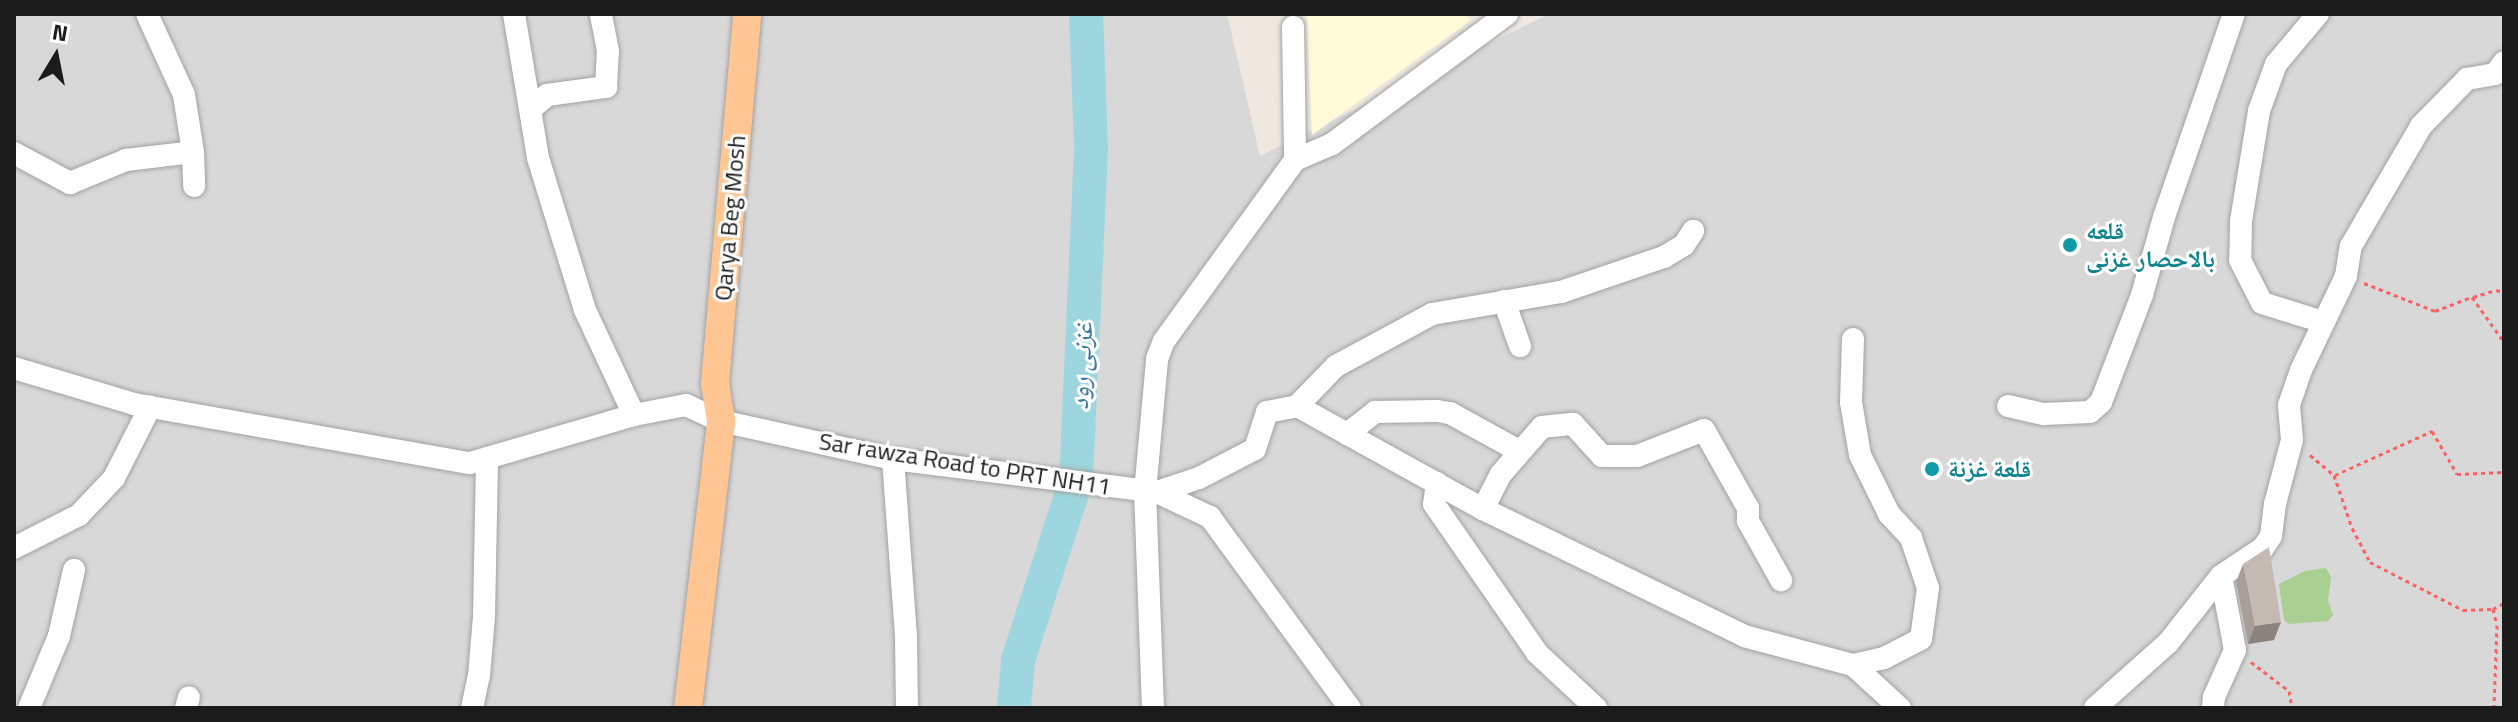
<!DOCTYPE html>
<meta charset="utf-8">
<style>
body{margin:0}
#map{position:relative;width:2518px;height:722px;overflow:hidden;background:#eee8e0;font-family:"Titillium Web","Noto Naskh Arabic",sans-serif}
div>[style]{position:absolute}
.residential>*{inset:0;background:#d9d8d8}
.education>*{inset:0;background:#fffbd8}
.forest>*{inset:0;background:#aacf92}
.river>*{height:34px;margin:-17px;padding:0 17px;transform-origin:17px;border-radius:17px;background:#9dd6de}
.path>*{height:3px;margin-top:-1.5px;transform-origin:0;background:repeating-linear-gradient(90deg,#ff6060 0 4px,transparent 0 8px)}
.roads{filter:drop-shadow(0 0 2px #a2a2a2) drop-shadow(0 0 2px #a2a2a2)}
.minor>*{height:22px;margin:-11px;padding:0 11px;transform-origin:11px;border-radius:11px;background:#fff}
.major>*{height:28px;margin:-14px;padding:0 14px;transform-origin:14px;border-radius:14px;background:#ffc694}
.wall>*{inset:0;background:#a99f9a}
.shaded-wall>*{inset:0;background:#8a827d}
.building>*{inset:0;background:#c5b9b3}
.dots>*{width:22px;height:22px;translate:-50% -50%;box-sizing:border-box;border:4px solid #fff;border-radius:50%}
span{translate:-50% -50%;white-space:nowrap;text-align:center;line-height:1.15;-webkit-text-stroke:6px #fff;paint-order:stroke}
.street-label{font-size:24px;color:#1b1b1b}
.culture-label{font-size:24px;color:#0d838f;font-weight:700}
.left{translate:0 -50%;text-align:left}
.water-label{font-size:26px;color:#3f789f;font-style:italic}
.frame{position:absolute;inset:0;border:16px solid #1b1b1b;pointer-events:none}
.north{position:absolute;left:16px;top:16px;width:80px;height:80px;-webkit-text-stroke:6px #fff;paint-order:stroke;rotate:10deg;font-size:22px;font-weight:700;line-height:32px;text-align:center;color:#1b1b1b}
.north::after{content:'';display:block;margin:auto;width:28px;height:36px;background:#1b1b1b;clip-path:polygon(50% 0,100% 100%,50% 72%,0 100%)}
</style>
<div id="map">
<div class="residential">
<div style="clip-path:polygon(14px 14px,1227px 14px,1260px 156px,1549px 14px,2504px 14px,2504px 708px,14px 708px)"></div>
</div>
<div class="education">
<div style="clip-path:polygon(1307px 14px,1463px 14px,1471px 20px,1312px 135px)"></div>
</div>
<div class="forest">
<div style="clip-path:polygon(2326px 568px,2331px 577px,2328px 601px,2333px 615px,2328px 621px,2289px 624px,2284px 620px,2279px 584px,2305px 571px)"></div>
</div>
<div class="river">
<div style="left:1014px;top:708px;width:48px;rotate:-85.2deg"></div>
<div style="left:1018px;top:660px;width:189px;rotate:-72.1deg"></div>
<div style="left:1076px;top:480px;width:332px;rotate:-87.4deg"></div>
<div style="left:1091px;top:148px;width:134px;rotate:-92.1deg"></div>
</div>
<div class="path">
<div style="left:2364px;top:283px;width:76px;rotate:21.5deg"></div>
<div style="left:2435px;top:311px;width:40px;rotate:-21deg"></div>
<div style="left:2472px;top:297px;width:55px;rotate:54.6deg"></div>
<div style="left:2473px;top:297px;width:24px;rotate:-17deg"></div>
<div style="left:2496px;top:290px;width:8px;rotate:14deg"></div>
<div style="left:2310px;top:455px;width:31px;rotate:40deg"></div>
<div style="left:2334px;top:475px;width:56px;rotate:71.2deg"></div>
<div style="left:2352px;top:528px;width:38px;rotate:62deg"></div>
<div style="left:2370px;top:562px;width:105px;rotate:27.3deg"></div>
<div style="left:2463px;top:610px;width:30px;rotate:-2deg"></div>
<div style="left:2493px;top:609px;width:16px;rotate:76deg"></div>
<div style="left:2497px;top:625px;width:83px;rotate:92.1deg"></div>
<div style="left:2335px;top:475px;width:107px;rotate:-24.4deg"></div>
<div style="left:2432px;top:431px;width:50px;rotate:59.8deg"></div>
<div style="left:2457px;top:474px;width:47px;rotate:-2.4deg"></div>
<div style="left:2493px;top:609px;width:13px;rotate:-29deg"></div>
<div style="left:2251px;top:662px;width:48px;rotate:37.3deg"></div>
<div style="left:2289px;top:691px;width:17px;rotate:80deg"></div>
</div>
<div class="roads">
<div class="minor">
<div style="left:147px;top:14px;width:89px;rotate:65.4deg"></div>
<div style="left:184px;top:95px;width:58px;rotate:81deg"></div>
<div style="left:193px;top:152px;width:34px;rotate:88deg"></div>
<div style="left:514px;top:14px;width:146px;rotate:80.5deg"></div>
<div style="left:538px;top:158px;width:159px;rotate:72.8deg"></div>
<div style="left:585px;top:310px;width:116px;rotate:65deg"></div>
<div style="left:2318px;top:14px;width:65px;rotate:130deg"></div>
<div style="left:2276px;top:64px;width:50px;rotate:109.9deg"></div>
<div style="left:2259px;top:111px;width:111px;rotate:99.3deg"></div>
<div style="left:2241px;top:221px;width:39px;rotate:91deg"></div>
<div style="left:2240px;top:260px;width:48px;rotate:62.9deg"></div>
<div style="left:2262px;top:303px;width:64px;rotate:17.3deg"></div>
<div style="left:1293px;top:27px;width:133px;rotate:89.1deg"></div>
<div style="left:531px;top:109px;width:21px;rotate:-41deg"></div>
<div style="left:547px;top:95px;width:60px;rotate:-7.7deg"></div>
<div style="left:606px;top:87px;width:36px;rotate:-87deg"></div>
<div style="left:608px;top:51px;width:38px;rotate:-101deg"></div>
<div style="left:14px;top:153px;width:64px;rotate:28.2deg"></div>
<div style="left:70px;top:183px;width:61px;rotate:-22.3deg"></div>
<div style="left:126px;top:160px;width:67px;rotate:-6.8deg"></div>
<div style="left:1504px;top:301px;width:48px;rotate:70.4deg"></div>
<div style="left:1853px;top:339px;width:63px;rotate:91.8deg"></div>
<div style="left:1851px;top:402px;width:54px;rotate:80.4deg"></div>
<div style="left:1860px;top:455px;width:66px;rotate:63.8deg"></div>
<div style="left:1889px;top:514px;width:33px;rotate:47deg"></div>
<div style="left:1911px;top:538px;width:53px;rotate:71.2deg"></div>
<div style="left:1928px;top:588px;width:51px;rotate:97.8deg"></div>
<div style="left:1921px;top:639px;width:42px;rotate:152.8deg"></div>
<div style="left:1884px;top:658px;width:32px;rotate:167deg"></div>
<div style="left:14px;top:368px;width:125px;rotate:16.7deg"></div>
<div style="left:134px;top:404px;width:341px;rotate:10deg"></div>
<div style="left:470px;top:463px;width:171px;rotate:-16.3deg"></div>
<div style="left:634px;top:415px;width:53px;rotate:-10.9deg"></div>
<div style="left:686px;top:405px;width:38px;rotate:25deg"></div>
<div style="left:721px;top:421px;width:176px;rotate:12.5deg"></div>
<div style="left:893px;top:459px;width:266px;rotate:7.1deg"></div>
<div style="left:1157px;top:492px;width:59px;rotate:25.3deg"></div>
<div style="left:1210px;top:517px;width:237px;rotate:53.8deg"></div>
<div style="left:1297px;top:406px;width:213px;rotate:29deg"></div>
<div style="left:1483px;top:509px;width:290px;rotate:25.9deg"></div>
<div style="left:1744px;top:636px;width:113px;rotate:14.9deg"></div>
<div style="left:1853px;top:665px;width:64px;rotate:42.5deg"></div>
<div style="left:2008px;top:406px;width:37px;rotate:13deg"></div>
<div style="left:2044px;top:414px;width:46px;rotate:-2.5deg"></div>
<div style="left:2090px;top:412px;width:15px;rotate:-42deg"></div>
<div style="left:2101px;top:402px;width:115px;rotate:-69deg"></div>
<div style="left:2142px;top:295px;width:81px;rotate:-74.2deg"></div>
<div style="left:2164px;top:217px;width:215px;rotate:-71deg"></div>
<div style="left:1347px;top:434px;width:36px;rotate:-38deg"></div>
<div style="left:1375px;top:412px;width:62px;rotate:-0.9deg"></div>
<div style="left:1437px;top:411px;width:13px;rotate:9deg"></div>
<div style="left:1450px;top:413px;width:79px;rotate:28.8deg"></div>
<div style="left:893px;top:459px;width:179px;rotate:85.8deg"></div>
<div style="left:906px;top:638px;width:70px;rotate:89.2deg"></div>
<div style="left:1437px;top:483px;width:21px;rotate:98deg"></div>
<div style="left:1434px;top:504px;width:181px;rotate:55.3deg"></div>
<div style="left:1537px;top:653px;width:81px;rotate:43deg"></div>
<div style="left:1157px;top:492px;width:44px;rotate:-18.4deg"></div>
<div style="left:1199px;top:478px;width:63px;rotate:-27.4deg"></div>
<div style="left:1255px;top:449px;width:39px;rotate:-72deg"></div>
<div style="left:1267px;top:412px;width:31px;rotate:-11deg"></div>
<div style="left:1297px;top:406px;width:56px;rotate:-45.7deg"></div>
<div style="left:1336px;top:366px;width:109px;rotate:-28.4deg"></div>
<div style="left:1432px;top:314px;width:131px;rotate:-9.7deg"></div>
<div style="left:1561px;top:292px;width:109px;rotate:-18.8deg"></div>
<div style="left:1664px;top:257px;width:23px;rotate:-31deg"></div>
<div style="left:1684px;top:245px;width:17px;rotate:-57deg"></div>
<div style="left:1483px;top:509px;width:39px;rotate:-63deg"></div>
<div style="left:1501px;top:474px;width:62px;rotate:-48.9deg"></div>
<div style="left:1542px;top:427px;width:31px;rotate:-6deg"></div>
<div style="left:1573px;top:424px;width:43px;rotate:47.8deg"></div>
<div style="left:1602px;top:456px;width:35px"></div>
<div style="left:1637px;top:456px;width:72px;rotate:-21.2deg"></div>
<div style="left:1704px;top:430px;width:90px;rotate:60.6deg"></div>
<div style="left:1748px;top:508px;width:13px;rotate:90deg"></div>
<div style="left:1748px;top:521px;width:68px;rotate:60.8deg"></div>
<div style="left:14px;top:548px;width:73px;rotate:-26.9deg"></div>
<div style="left:79px;top:515px;width:51px;rotate:-46.6deg"></div>
<div style="left:114px;top:478px;width:80px;rotate:-63.1deg"></div>
<div style="left:29px;top:708px;width:78px;rotate:-67.4deg"></div>
<div style="left:59px;top:636px;width:68px;rotate:-77.2deg"></div>
<div style="left:186px;top:708px;width:11px;rotate:-75deg"></div>
<div style="left:472px;top:708px;width:33px;rotate:-78deg"></div>
<div style="left:479px;top:676px;width:59px;rotate:-85.2deg"></div>
<div style="left:484px;top:617px;width:159px;rotate:-88.9deg"></div>
<div style="left:1153px;top:708px;width:216px;rotate:-92.1deg"></div>
<div style="left:1145px;top:492px;width:134px;rotate:-84.8deg"></div>
<div style="left:1157px;top:359px;width:19px;rotate:-69deg"></div>
<div style="left:1164px;top:341px;width:223px;rotate:-54.1deg"></div>
<div style="left:1295px;top:160px;width:40px;rotate:-23.4deg"></div>
<div style="left:1332px;top:144px;width:218px;rotate:-36.6deg"></div>
<div style="left:2095px;top:708px;width:98px;rotate:-41.7deg"></div>
<div style="left:2168px;top:643px;width:85px;rotate:-51.7deg"></div>
<div style="left:2221px;top:576px;width:50px;rotate:-33.7deg"></div>
<div style="left:2263px;top:548px;width:14px;rotate:-56deg"></div>
<div style="left:2271px;top:536px;width:32px;rotate:-83deg"></div>
<div style="left:2275px;top:504px;width:66px;rotate:-75.1deg"></div>
<div style="left:2292px;top:440px;width:35px;rotate:-95deg"></div>
<div style="left:2289px;top:405px;width:37px;rotate:-71deg"></div>
<div style="left:2301px;top:370px;width:104px;rotate:-64.4deg"></div>
<div style="left:2346px;top:276px;width:30px;rotate:-81deg"></div>
<div style="left:2351px;top:246px;width:139px;rotate:-59.7deg"></div>
<div style="left:2421px;top:126px;width:66px;rotate:-45.6deg"></div>
<div style="left:2467px;top:79px;width:28px;rotate:-10deg"></div>
<div style="left:2495px;top:74px;width:15px;rotate:-53deg"></div>
<div style="left:2213px;top:708px;width:11px;rotate:-85deg"></div>
<div style="left:2214px;top:697px;width:51px;rotate:-65.9deg"></div>
<div style="left:2235px;top:650px;width:75px;rotate:-100.7deg"></div>
</div>
<div class="major">
<div style="left:688px;top:708px;width:289px;rotate:-83.4deg"></div>
<div style="left:721px;top:421px;width:38px;rotate:-99deg"></div>
<div style="left:715px;top:383px;width:370px;rotate:-85deg"></div>
</div>
</div>
<div class="wall">
<div style="clip-path:polygon(2243px 564px,2274px 640px,2248px 644px,2236px 582px)"></div>
</div>
<div class="shaded-wall">
<div style="clip-path:polygon(2281px 622px,2274px 640px,2248px 644px,2255px 626px)"></div>
</div>
<div class="building">
<div style="clip-path:polygon(2269px 547px,2281px 622px,2255px 626px,2243px 564px)"></div>
</div>
<div class="dots">
<div style="left:2070px;top:245px;background:#0f9aa8"></div>
<div style="left:1932px;top:469px;background:#0f9aa8"></div>
</div>
<div class="street-label">
<span style="left:730px;top:218px;rotate:-85deg">Qarya Beg Mosh</span>
<span style="left:965px;top:464px;rotate:9deg">Sar rawza Road to PRT NH11</span>
</div>
<div class="culture-label">
<span class="left" style="left:2086px;top:245px">قلعه<br>بالاحصار غزنی</span>
<span class="left" style="left:1948px;top:469px">قلعة غزنة</span>
</div>
<div class="water-label">
<span style="left:1081px;top:366px;rotate:-87deg">غزنی رود</span>
</div>
<div class="frame"></div>
<div class="north">N</div>
</div>
